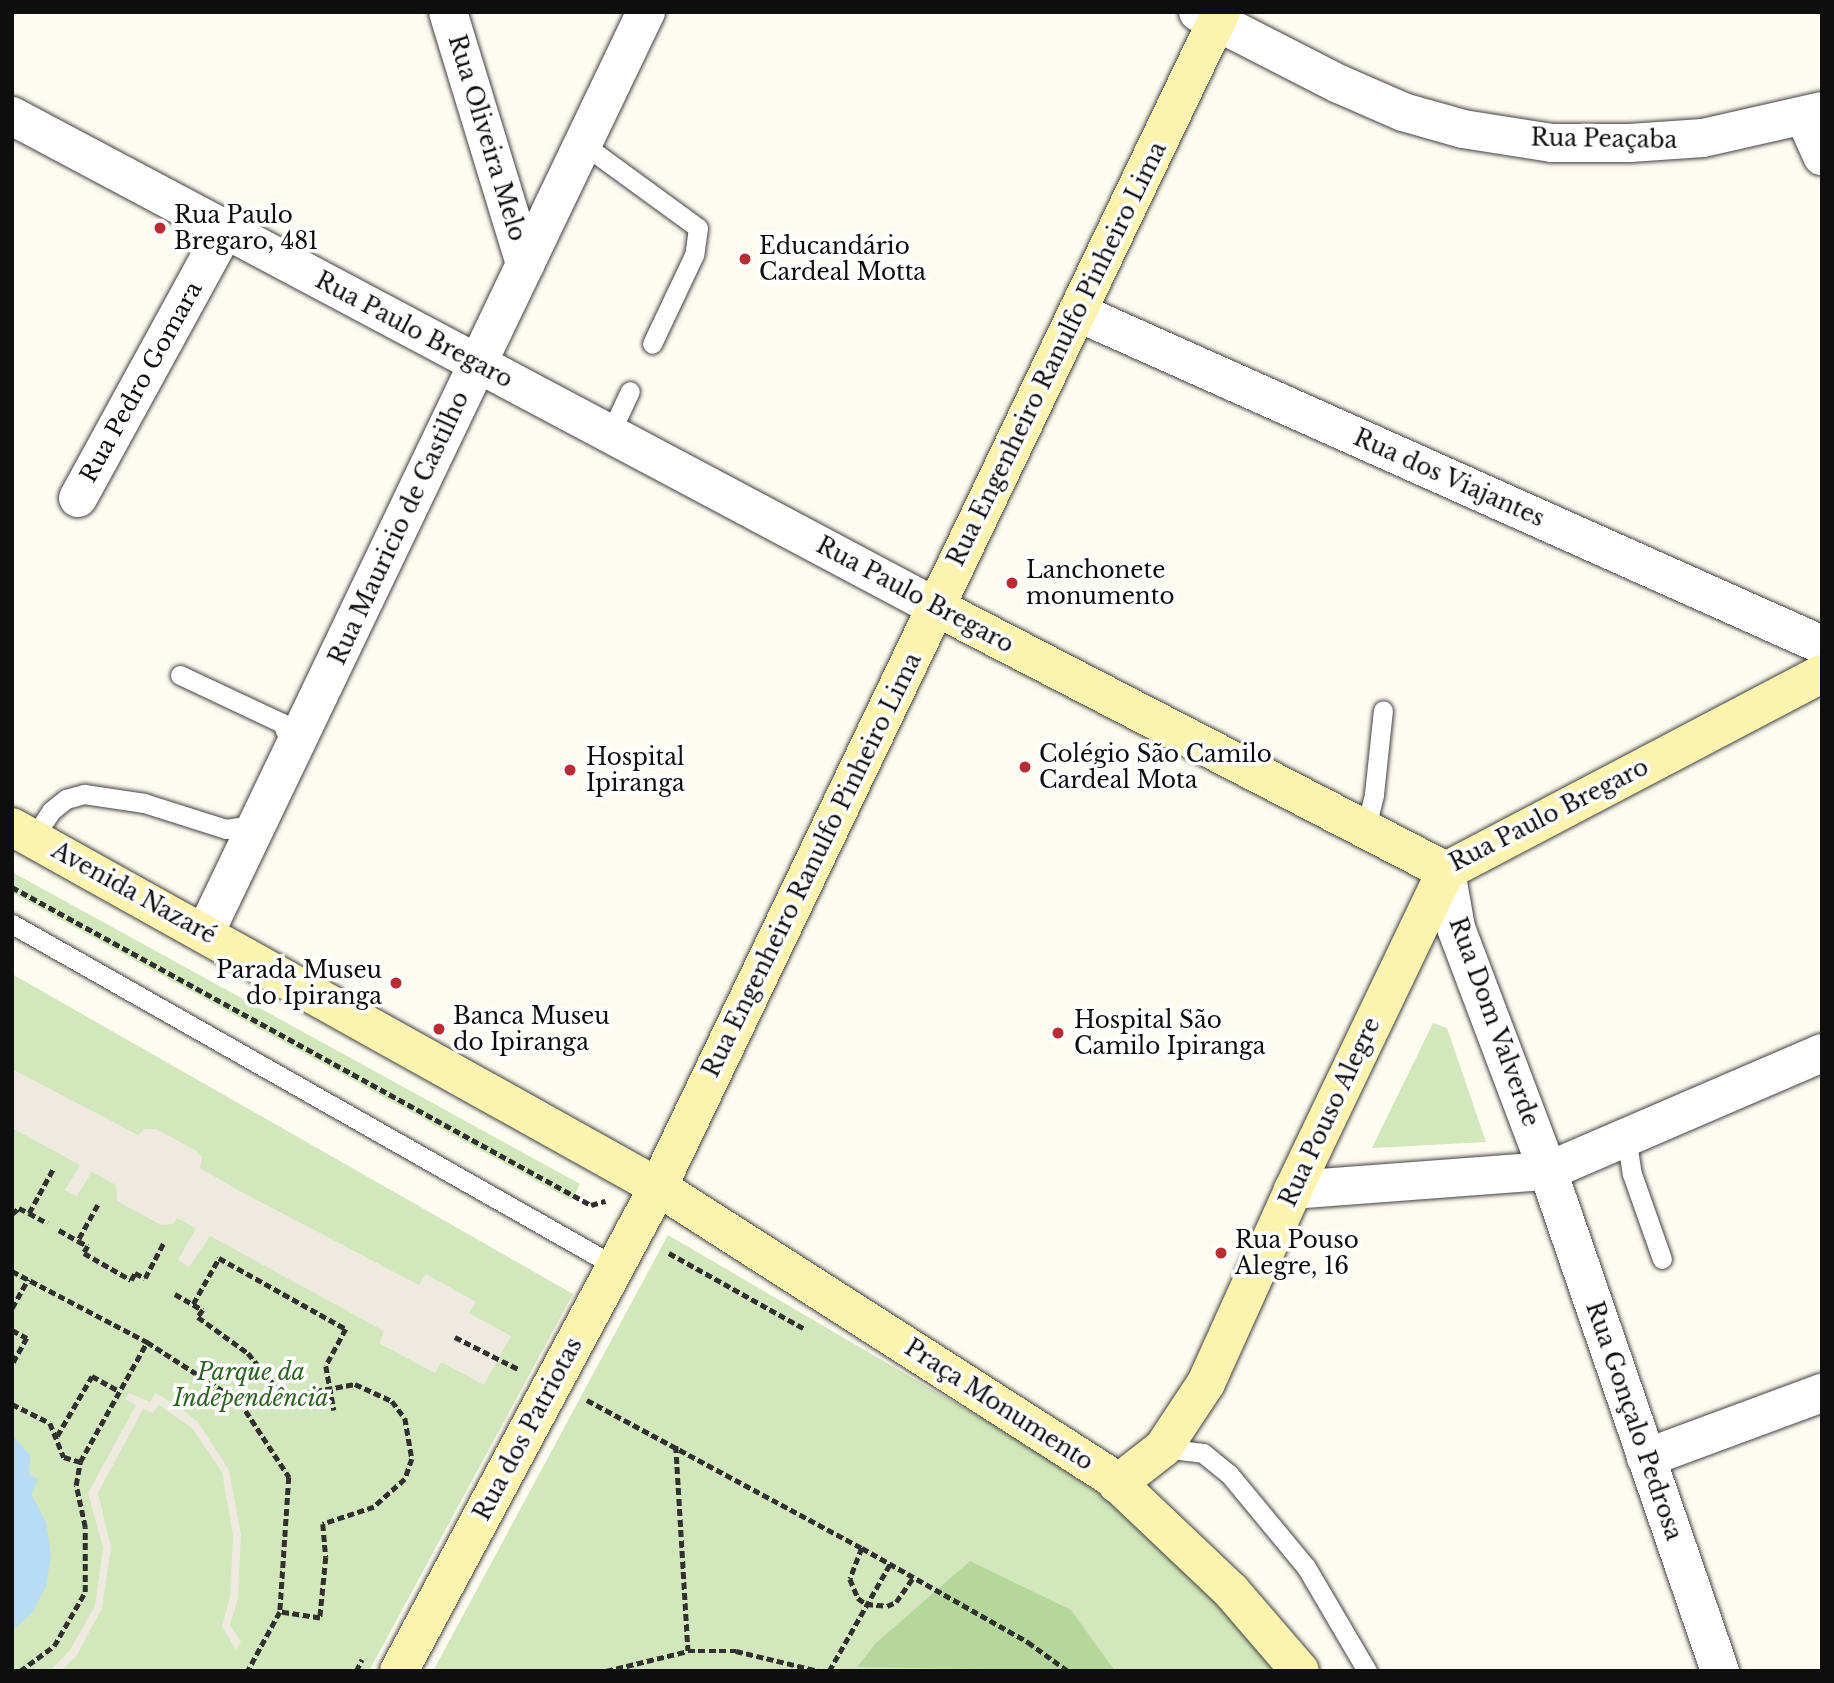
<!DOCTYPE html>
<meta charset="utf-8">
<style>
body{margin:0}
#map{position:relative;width:1834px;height:1683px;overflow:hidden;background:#fefcf0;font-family:"Libre Baskerville",serif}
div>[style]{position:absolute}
.green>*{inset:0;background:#d2e7bb}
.forest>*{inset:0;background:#b6d79b}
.plaza>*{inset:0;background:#eeeadf}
.water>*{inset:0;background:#b7dcf3}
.path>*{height:4.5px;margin-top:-2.25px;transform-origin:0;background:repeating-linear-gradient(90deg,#303030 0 7px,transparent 0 10.5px)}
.roads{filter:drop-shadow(0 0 2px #414141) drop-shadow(0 0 2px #414141)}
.lane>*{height:19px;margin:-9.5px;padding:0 9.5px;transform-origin:9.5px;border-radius:9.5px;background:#fff}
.street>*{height:38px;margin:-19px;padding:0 19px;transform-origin:19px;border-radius:19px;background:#fff}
.secondary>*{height:38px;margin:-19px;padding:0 19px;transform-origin:19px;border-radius:19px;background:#fbf3ae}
.dots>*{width:19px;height:19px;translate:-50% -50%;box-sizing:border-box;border:4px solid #fff;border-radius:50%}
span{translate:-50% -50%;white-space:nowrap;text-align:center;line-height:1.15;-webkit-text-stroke:7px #fff;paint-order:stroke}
.street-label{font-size:23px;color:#0e0e0e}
.poi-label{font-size:23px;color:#0e0e0e}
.left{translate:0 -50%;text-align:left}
.right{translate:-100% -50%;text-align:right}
.park-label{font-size:23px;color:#2e6321;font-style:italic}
.frame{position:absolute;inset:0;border:14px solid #0e0e0e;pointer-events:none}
</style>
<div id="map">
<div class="green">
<div style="clip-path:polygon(12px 872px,580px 1184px,574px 1196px,571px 1200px,12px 893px)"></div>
<div style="clip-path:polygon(12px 974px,573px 1294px,369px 1671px,12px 1671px)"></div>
<div style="clip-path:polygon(1433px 1023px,1447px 1028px,1486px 1142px,1372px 1148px)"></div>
<div style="clip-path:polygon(668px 1235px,1027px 1445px,1122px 1509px,1284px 1671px,433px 1671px)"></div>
</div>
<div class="forest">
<div style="clip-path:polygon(970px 1561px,1071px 1610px,1115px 1671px,857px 1667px,876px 1643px)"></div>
</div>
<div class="plaza">
<div style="clip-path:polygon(12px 1069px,138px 1135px,144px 1129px,156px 1129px,197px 1151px,202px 1157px,200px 1168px,238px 1190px,419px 1285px,426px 1274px,476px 1302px,469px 1313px,511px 1336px,484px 1385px,441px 1362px,435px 1373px,379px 1343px,384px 1331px,210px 1236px,189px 1267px,178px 1260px,196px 1228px,177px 1218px,173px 1224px,161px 1225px,117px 1201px,116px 1185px,92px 1172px,77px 1196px,65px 1190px,80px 1165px,12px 1128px)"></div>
<div style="clip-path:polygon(129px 1393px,150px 1402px,155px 1393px,175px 1404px,198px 1422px,229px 1470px,241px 1535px,238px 1598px,230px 1625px,241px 1642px,236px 1650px,222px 1626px,230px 1597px,233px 1536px,222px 1472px,192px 1428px,159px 1405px,153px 1413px,143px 1409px,98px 1493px,111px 1547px,102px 1608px,77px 1655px,61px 1671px,50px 1671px,70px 1650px,95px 1606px,103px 1548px,88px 1493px,136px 1405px,125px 1399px)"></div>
</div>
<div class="water">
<div style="clip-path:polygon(12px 1435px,30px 1455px,29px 1475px,38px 1479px,31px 1494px,46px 1522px,51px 1554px,46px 1586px,31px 1614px,12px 1631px)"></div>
</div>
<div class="path">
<div style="left:12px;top:887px;width:661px;rotate:28.78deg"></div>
<div style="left:591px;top:1205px;width:15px;rotate:-16deg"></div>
<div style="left:98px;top:1205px;width:41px;rotate:119.1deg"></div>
<div style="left:78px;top:1241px;width:11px;rotate:27deg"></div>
<div style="left:88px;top:1246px;width:8px;rotate:120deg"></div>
<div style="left:84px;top:1253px;width:54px;rotate:29.9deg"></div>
<div style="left:131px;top:1280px;width:8px;rotate:-60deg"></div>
<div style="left:135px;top:1273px;width:11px;rotate:27deg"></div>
<div style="left:145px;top:1278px;width:41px;rotate:-62.2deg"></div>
<div style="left:29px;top:1213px;width:21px;rotate:29deg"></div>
<div style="left:12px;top:1214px;width:9px;rotate:-41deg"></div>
<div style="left:19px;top:1208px;width:11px;rotate:27deg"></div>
<div style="left:29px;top:1213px;width:50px;rotate:-61.4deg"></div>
<div style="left:59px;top:1230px;width:22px;rotate:30deg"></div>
<div style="left:669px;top:1253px;width:154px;rotate:29.2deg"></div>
<div style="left:12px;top:1271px;width:153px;rotate:27.7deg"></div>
<div style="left:147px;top:1342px;width:111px;rotate:32.8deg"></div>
<div style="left:240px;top:1402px;width:90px;rotate:56.8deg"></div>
<div style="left:289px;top:1477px;width:135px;rotate:93.8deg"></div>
<div style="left:280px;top:1612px;width:67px;rotate:118.5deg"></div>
<div style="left:175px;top:1294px;width:32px;rotate:30deg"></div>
<div style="left:203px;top:1310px;width:9px;rotate:126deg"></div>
<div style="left:198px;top:1317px;width:62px;rotate:35.8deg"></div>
<div style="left:248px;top:1353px;width:57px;rotate:50.7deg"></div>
<div style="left:284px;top:1397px;width:72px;rotate:-10.4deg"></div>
<div style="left:355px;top:1384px;width:41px;rotate:24.7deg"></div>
<div style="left:392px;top:1401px;width:21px;rotate:53deg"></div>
<div style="left:405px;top:1418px;width:42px;rotate:80.3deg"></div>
<div style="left:412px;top:1459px;width:21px;rotate:109deg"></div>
<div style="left:405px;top:1479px;width:42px;rotate:137.9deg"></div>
<div style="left:374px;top:1507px;width:54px;rotate:161.6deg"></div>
<div style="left:323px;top:1524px;width:33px;rotate:85deg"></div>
<div style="left:326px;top:1557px;width:61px;rotate:95.6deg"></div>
<div style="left:320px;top:1618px;width:40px;rotate:-171.5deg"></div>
<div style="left:193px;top:1304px;width:53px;rotate:-60.5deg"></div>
<div style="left:219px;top:1258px;width:145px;rotate:29.2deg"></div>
<div style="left:346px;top:1329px;width:42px;rotate:118.4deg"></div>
<div style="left:326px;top:1366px;width:45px;rotate:79.7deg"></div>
<div style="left:12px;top:1308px;width:33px;rotate:-61deg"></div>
<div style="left:12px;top:1330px;width:17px;rotate:28deg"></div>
<div style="left:27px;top:1338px;width:31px;rotate:119deg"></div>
<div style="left:455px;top:1337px;width:71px;rotate:26.9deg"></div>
<div style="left:587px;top:1400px;width:312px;rotate:28.3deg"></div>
<div style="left:862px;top:1548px;width:191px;rotate:29.5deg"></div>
<div style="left:1028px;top:1642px;width:49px;rotate:35.9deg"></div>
<div style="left:12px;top:1404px;width:42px;rotate:26.6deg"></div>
<div style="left:50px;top:1423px;width:37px;rotate:68deg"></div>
<div style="left:64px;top:1457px;width:17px;rotate:17deg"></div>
<div style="left:80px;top:1462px;width:137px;rotate:-60.8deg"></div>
<div style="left:57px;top:1436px;width:69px;rotate:-59.7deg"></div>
<div style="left:92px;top:1376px;width:31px;rotate:29deg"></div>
<div style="left:676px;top:1446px;width:205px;rotate:86.6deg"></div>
<div style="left:862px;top:1548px;width:33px;rotate:111deg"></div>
<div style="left:850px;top:1579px;width:21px;rotate:67deg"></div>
<div style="left:858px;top:1598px;width:10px;rotate:37deg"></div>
<div style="left:866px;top:1604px;width:21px;rotate:5deg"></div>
<div style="left:887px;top:1606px;width:10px;rotate:-24deg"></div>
<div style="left:896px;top:1602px;width:29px;rotate:-55deg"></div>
<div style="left:20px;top:1671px;width:42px;rotate:-36.3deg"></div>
<div style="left:54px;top:1646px;width:62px;rotate:-60.1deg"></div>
<div style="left:85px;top:1592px;width:65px;rotate:-90deg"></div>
<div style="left:85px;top:1527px;width:43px;rotate:-102.1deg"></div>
<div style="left:76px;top:1485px;width:23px;rotate:-80deg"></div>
<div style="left:356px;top:1671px;width:13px;rotate:-63deg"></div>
<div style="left:606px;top:1671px;width:84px;rotate:-13.7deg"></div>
<div style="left:688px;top:1651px;width:48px"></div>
<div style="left:736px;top:1651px;width:85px;rotate:13.5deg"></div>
<div style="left:829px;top:1671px;width:123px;rotate:-60.3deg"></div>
</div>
<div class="roads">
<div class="lane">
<div style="left:583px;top:144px;width:142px;rotate:36.1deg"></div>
<div style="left:698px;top:228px;width:27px;rotate:98deg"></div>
<div style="left:694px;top:255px;width:98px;rotate:115.3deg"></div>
<div style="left:610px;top:434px;width:47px;rotate:-65.1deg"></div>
<div style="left:180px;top:675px;width:113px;rotate:25.2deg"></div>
<div style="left:282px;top:723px;width:15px;rotate:67deg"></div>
<div style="left:288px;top:737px;width:12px;rotate:114deg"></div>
<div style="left:1365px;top:831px;width:38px;rotate:-76deg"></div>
<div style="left:1374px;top:794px;width:84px;rotate:-83.9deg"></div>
<div style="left:33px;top:838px;width:32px;rotate:-56deg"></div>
<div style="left:51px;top:811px;width:19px;rotate:-39deg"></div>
<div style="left:66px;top:799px;width:19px;rotate:-16deg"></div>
<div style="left:84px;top:794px;width:61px;rotate:8.5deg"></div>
<div style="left:144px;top:803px;width:86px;rotate:17.6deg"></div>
<div style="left:226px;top:829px;width:20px;rotate:-9deg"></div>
<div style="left:246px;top:826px;width:14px;rotate:-65deg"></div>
<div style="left:12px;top:924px;width:693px;rotate:29.56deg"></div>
<div style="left:1626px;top:1137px;width:37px;rotate:81deg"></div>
<div style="left:1632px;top:1174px;width:90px;rotate:70.6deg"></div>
<div style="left:1163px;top:1448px;width:40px;rotate:7.1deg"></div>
<div style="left:1203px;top:1453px;width:33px;rotate:39deg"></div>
<div style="left:1229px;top:1474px;width:121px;rotate:50.4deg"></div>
<div style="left:1306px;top:1567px;width:121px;rotate:59.6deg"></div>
</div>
<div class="street">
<div style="left:448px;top:12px;width:264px;rotate:73deg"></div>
<div style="left:1198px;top:12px;width:158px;rotate:27.1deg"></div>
<div style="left:1339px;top:84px;width:70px;rotate:23.6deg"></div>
<div style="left:1403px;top:112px;width:62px;rotate:15.8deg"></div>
<div style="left:1463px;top:129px;width:90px;rotate:8.9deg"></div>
<div style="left:1552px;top:143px;width:78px"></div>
<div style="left:1630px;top:143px;width:73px;rotate:-3.9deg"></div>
<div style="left:1703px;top:138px;width:122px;rotate:-12.8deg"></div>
<div style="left:12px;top:116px;width:1046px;rotate:27.99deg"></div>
<div style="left:1805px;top:118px;width:42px;rotate:65.9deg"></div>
<div style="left:1077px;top:312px;width:816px;rotate:24.08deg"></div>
<div style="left:78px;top:498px;width:307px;rotate:-61.3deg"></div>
<div style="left:1446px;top:871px;width:58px;rotate:80deg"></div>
<div style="left:1456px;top:928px;width:260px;rotate:69.3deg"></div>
<div style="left:1548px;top:1171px;width:529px;rotate:71.02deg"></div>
<div style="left:206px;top:931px;width:1019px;rotate:-64.42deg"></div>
<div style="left:1293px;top:1190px;width:256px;rotate:-4.3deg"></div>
<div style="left:1548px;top:1171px;width:298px;rotate:-23.3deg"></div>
<div style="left:1646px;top:1458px;width:188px;rotate:-20.3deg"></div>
</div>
<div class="secondary">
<div style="left:936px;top:607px;width:574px;rotate:27.37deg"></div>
<div style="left:12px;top:827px;width:740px;rotate:29.13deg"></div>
<div style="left:658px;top:1187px;width:538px;rotate:32.63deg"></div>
<div style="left:1111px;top:1477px;width:167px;rotate:43.5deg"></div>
<div style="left:1232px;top:1592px;width:104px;rotate:49.3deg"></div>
<div style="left:1446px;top:871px;width:424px;rotate:-27.7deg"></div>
<div style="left:1117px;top:1484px;width:58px;rotate:-38deg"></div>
<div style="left:1163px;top:1448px;width:78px;rotate:-56.5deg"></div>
<div style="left:1206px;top:1383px;width:212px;rotate:-65.7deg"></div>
<div style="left:1293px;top:1190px;width:354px;rotate:-64.4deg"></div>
<div style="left:399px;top:1671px;width:549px;rotate:-61.85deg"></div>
<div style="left:658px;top:1187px;width:1303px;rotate:-64.4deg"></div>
</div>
</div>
<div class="dots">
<div style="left:160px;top:228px;background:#b82c32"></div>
<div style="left:745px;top:259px;background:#b82c32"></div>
<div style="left:1012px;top:583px;background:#b82c32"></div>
<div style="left:1025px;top:767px;background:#b82c32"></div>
<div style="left:570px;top:770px;background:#b82c32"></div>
<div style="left:396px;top:983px;background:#b82c32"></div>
<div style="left:439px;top:1029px;background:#b82c32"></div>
<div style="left:1058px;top:1033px;background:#b82c32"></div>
<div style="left:1221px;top:1253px;background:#b82c32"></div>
</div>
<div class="street-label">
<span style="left:487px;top:138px;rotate:73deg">Rua Oliveira Melo</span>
<span style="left:1604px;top:139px;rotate:1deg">Rua Peaçaba</span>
<span style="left:414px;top:330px;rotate:28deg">Rua Paulo Bregaro</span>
<span style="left:1057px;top:354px;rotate:-64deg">Rua Engenheiro Ranulfo Pinheiro Lima</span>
<span style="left:141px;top:382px;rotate:-61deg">Rua Pedro Gomara</span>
<span style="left:1449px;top:478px;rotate:24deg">Rua dos Viajantes</span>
<span style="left:399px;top:528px;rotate:-65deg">Rua Mauricio de Castilho</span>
<span style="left:915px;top:595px;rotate:28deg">Rua Paulo Bregaro</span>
<span style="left:1549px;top:815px;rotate:-27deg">Rua Paulo Bregaro</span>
<span style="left:812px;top:865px;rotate:-64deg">Rua Engenheiro Ranulfo Pinheiro Lima</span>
<span style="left:134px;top:893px;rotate:29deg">Avenida Nazaré</span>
<span style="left:1494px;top:1022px;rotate:70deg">Rua Dom Valverde</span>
<span style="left:1330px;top:1112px;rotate:-65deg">Rua Pouso Alegre</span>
<span style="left:999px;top:1405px;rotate:33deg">Praça Monumento</span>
<span style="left:1634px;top:1421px;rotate:71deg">Rua Gonçalo Pedrosa</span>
<span style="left:528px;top:1429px;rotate:-62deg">Rua dos Patriotas</span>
</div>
<div class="poi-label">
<span class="left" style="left:174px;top:228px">Rua Paulo<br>Bregaro, 481</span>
<span class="left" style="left:759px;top:259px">Educandário<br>Cardeal Motta</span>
<span class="left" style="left:1026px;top:583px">Lanchonete<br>monumento</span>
<span class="left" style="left:1039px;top:767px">Colégio São Camilo<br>Cardeal Mota</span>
<span class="left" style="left:586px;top:770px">Hospital<br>Ipiranga</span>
<span class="right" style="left:382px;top:983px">Parada Museu<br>do Ipiranga</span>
<span class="left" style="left:453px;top:1029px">Banca Museu<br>do Ipiranga</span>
<span class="left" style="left:1074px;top:1033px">Hospital São<br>Camilo Ipiranga</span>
<span class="left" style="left:1235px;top:1253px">Rua Pouso<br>Alegre, 16</span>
</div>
<div class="park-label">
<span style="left:251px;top:1385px">Parque da<br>Independência</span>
</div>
<div class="frame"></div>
</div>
